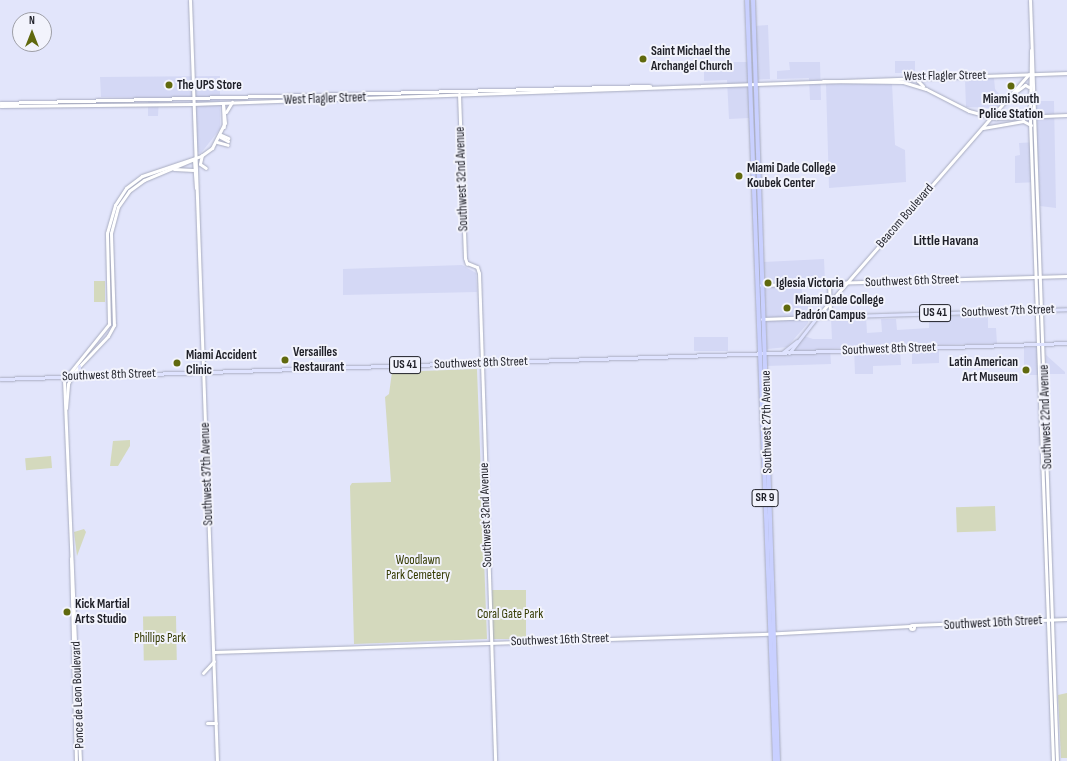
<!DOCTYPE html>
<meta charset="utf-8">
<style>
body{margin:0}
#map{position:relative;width:1067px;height:761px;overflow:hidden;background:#e2e5fb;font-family:"Sofia Sans Condensed",sans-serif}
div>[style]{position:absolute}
.built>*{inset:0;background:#d4d8f5;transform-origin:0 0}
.green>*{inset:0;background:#d4d9bd;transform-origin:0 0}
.roads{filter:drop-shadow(0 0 1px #a8acc0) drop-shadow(0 0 1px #a8acc0)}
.secondary>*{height:3px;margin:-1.5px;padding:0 1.5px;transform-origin:1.5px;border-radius:1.5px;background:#fff}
.secondary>.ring{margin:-1.5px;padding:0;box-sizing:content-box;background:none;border:3px solid #fff;border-radius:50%}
.primary>*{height:3px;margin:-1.5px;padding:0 1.5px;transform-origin:1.5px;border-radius:1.5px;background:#dfe3ff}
.highway>*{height:4px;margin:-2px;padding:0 2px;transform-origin:2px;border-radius:2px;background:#c9d0ff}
.dots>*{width:11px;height:11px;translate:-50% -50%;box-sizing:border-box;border:2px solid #f2f3fc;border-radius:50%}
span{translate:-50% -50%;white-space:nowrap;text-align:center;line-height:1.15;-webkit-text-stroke:4px #f2f3fc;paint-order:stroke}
.shield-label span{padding:1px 3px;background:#f2f3fc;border:1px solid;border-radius:3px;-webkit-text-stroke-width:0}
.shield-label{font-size:12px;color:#1f2028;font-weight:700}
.poi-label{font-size:13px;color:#1f2028;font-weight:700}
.left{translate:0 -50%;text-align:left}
.right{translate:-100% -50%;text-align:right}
.street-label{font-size:13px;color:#1f2028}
.park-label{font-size:13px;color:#343a00}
.neighbourhood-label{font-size:14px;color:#1f2028;font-weight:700}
.north{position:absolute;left:12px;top:12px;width:40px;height:40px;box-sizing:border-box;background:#f2f3fc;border:1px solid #9e9fa7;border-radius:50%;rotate:0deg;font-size:11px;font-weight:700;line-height:16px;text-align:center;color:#1f2028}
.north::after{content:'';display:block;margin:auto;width:14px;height:18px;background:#60690e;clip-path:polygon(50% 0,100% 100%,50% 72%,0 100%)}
</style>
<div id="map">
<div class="built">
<div style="clip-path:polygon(768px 25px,770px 79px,748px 80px,749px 118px,729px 119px,727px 80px,704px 81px,704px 69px,720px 68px,720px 62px,757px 62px,755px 26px)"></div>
<div style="left:915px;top:61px;width:12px;height:20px;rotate:90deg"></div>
<div style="clip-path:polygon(789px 62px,820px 62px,821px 100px,810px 100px,809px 78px,777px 79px,777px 71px,790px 70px)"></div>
<div style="clip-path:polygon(220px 76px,220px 129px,201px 153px,196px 152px,195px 98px,159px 98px,158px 116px,148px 116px,148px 98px,101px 97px,100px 77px)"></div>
<div style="clip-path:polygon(994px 78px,995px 89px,1004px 100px,996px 108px,966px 107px,965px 79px)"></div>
<div style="clip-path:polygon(892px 83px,895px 145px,905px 150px,906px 182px,829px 188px,826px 84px)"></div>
<div style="clip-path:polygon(1036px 101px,1054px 101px,1056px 208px,1040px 206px,1039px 182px,1015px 183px,1015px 156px,1020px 155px,1019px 143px,1037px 142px)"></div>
<div style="clip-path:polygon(824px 259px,825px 282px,802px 283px,802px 301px,808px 301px,808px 323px,787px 347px,767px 349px,764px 262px)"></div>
<div style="clip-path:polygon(462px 265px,476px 273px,477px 292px,343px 295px,343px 269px)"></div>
<div style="clip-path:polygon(988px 315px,988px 328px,996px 328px,997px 344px,939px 345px,939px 363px,912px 364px,912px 350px,900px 350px,901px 365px,873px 366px,873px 374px,855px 374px,854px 348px,830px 349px,831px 364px,766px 366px,766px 355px,792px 354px,804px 336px,813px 339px,832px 339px,831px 318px,866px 317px,867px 333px,882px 332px,881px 319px,896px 319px,897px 330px,929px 328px,929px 317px)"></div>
<div style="left:728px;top:337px;width:14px;height:34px;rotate:90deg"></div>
<div style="left:1024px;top:347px;width:14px;height:28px"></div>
<div style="clip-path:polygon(1046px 355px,1065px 372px,1065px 374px,1047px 374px)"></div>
</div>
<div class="green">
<div style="left:94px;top:281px;width:11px;height:21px"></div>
<div style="clip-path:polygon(477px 369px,487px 639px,354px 644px,350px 486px,352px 483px,391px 482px,385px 397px,389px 394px,392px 372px)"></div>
<div style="clip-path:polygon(130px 440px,130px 446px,118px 466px,110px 466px,113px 441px)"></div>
<div style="left:51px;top:456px;width:12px;height:26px;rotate:85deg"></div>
<div style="left:995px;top:506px;width:25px;height:39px;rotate:88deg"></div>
<div style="clip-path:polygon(84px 529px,86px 532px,77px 556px,74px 532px)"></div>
<div style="left:492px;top:590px;width:34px;height:49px"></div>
<div style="left:176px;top:616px;width:44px;height:33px;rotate:89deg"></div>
<div style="clip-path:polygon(1067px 693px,1067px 758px,1061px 758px,1058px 695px)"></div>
</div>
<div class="roads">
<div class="secondary">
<div style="left:190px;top:0;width:761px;rotate:87.97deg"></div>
<div style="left:1030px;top:0;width:761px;rotate:87.97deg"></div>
<div style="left:1031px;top:50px;width:72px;rotate:90.8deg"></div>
<div style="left:1030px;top:122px;width:639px;rotate:87.94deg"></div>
<div style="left:823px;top:81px;width:80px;rotate:0.7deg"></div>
<div style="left:903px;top:82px;width:24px;rotate:17deg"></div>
<div style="left:926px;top:89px;width:48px;rotate:27.1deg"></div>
<div style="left:969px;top:111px;width:28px;rotate:15deg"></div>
<div style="left:996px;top:118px;width:71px;rotate:-2.4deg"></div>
<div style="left:923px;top:86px;width:7px;rotate:-135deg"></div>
<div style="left:918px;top:81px;width:4px;rotate:-45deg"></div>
<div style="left:921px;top:78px;width:39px;rotate:-3deg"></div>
<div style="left:1014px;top:93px;width:14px;rotate:-36deg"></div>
<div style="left:1025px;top:85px;width:4px;rotate:27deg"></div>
<div style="left:459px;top:94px;width:164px;rotate:87.9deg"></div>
<div style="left:465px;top:258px;width:6px;rotate:72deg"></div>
<div style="left:0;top:103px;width:650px;rotate:-1.5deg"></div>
<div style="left:223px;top:103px;width:24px;rotate:88deg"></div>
<div style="left:0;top:106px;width:192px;rotate:-0.6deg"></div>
<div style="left:192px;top:104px;width:876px;rotate:-2.03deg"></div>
<div style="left:226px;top:112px;width:12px;rotate:-59deg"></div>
<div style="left:983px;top:128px;width:41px;rotate:-9.9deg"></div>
<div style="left:1023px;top:121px;width:9px;rotate:27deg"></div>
<div style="left:221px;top:135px;width:8px;rotate:23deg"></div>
<div style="left:220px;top:137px;width:9px;rotate:27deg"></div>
<div style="left:217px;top:142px;width:11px;rotate:15deg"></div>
<div style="left:202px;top:155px;width:9px;rotate:103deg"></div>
<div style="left:200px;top:164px;width:7px;rotate:34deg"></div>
<div style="left:194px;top:160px;width:28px;rotate:86deg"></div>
<div style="left:174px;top:169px;width:19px;rotate:3deg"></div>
<div style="left:467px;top:263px;width:11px;rotate:22deg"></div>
<div style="left:477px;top:267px;width:6px;rotate:72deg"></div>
<div style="left:479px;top:273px;width:488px;rotate:88.1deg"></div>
<div style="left:829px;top:283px;width:34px;rotate:88deg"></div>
<div style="left:761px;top:285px;width:306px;rotate:-1.7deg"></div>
<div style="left:762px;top:319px;width:55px;rotate:-2.1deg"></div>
<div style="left:817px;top:317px;width:322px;rotate:-48.9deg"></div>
<div style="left:66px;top:408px;width:24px;rotate:-85deg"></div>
<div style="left:68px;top:384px;width:12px;rotate:-66deg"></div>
<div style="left:73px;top:373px;width:51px;rotate:-46.6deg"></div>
<div style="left:108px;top:336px;width:13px;rotate:-61deg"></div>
<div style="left:114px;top:325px;width:92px;rotate:-91.9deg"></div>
<div style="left:111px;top:233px;width:27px;rotate:-75deg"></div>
<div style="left:118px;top:207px;width:19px;rotate:-55deg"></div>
<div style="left:129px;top:191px;width:19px;rotate:-36deg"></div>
<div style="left:144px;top:180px;width:54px;rotate:-22.8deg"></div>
<div style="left:71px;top:558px;width:203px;rotate:88.6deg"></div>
<div class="ring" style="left:910px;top:625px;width:1px;height:1px"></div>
<div style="left:913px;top:625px;width:154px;rotate:-2.2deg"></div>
<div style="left:214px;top:652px;width:549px;rotate:-1.88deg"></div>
<div style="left:763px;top:634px;width:147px;rotate:-3.1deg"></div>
<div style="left:203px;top:673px;width:16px;rotate:-47deg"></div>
<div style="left:207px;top:723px;width:9px"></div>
<div style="left:80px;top:761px;width:381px;rotate:-92.4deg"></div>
<div style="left:64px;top:380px;width:72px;rotate:-51.2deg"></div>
<div style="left:109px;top:324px;width:91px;rotate:-91.3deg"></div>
<div style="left:107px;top:233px;width:29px;rotate:-74deg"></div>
<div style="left:115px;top:205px;width:20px;rotate:-57deg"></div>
<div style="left:126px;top:188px;width:20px;rotate:-37deg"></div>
<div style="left:142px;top:176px;width:62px;rotate:-18.7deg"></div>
<div style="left:201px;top:156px;width:14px;rotate:-36deg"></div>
<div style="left:212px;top:148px;width:28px;rotate:-63deg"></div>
<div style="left:225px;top:123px;width:20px;rotate:-96deg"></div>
</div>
<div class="primary">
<div style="left:782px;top:353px;width:19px;rotate:-39deg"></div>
<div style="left:789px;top:353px;width:46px;rotate:-52.1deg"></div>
<div style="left:817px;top:317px;width:250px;rotate:-1.8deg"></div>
<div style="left:746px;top:354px;width:13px"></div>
<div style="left:79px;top:366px;width:10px;rotate:84deg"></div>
<div style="left:0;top:379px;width:1068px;rotate:-1.93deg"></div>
</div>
<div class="highway">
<div style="left:747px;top:0;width:762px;rotate:87.89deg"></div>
<div style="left:753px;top:0;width:761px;rotate:88.12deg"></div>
</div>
</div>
<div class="dots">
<div style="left:643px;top:59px;background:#60690e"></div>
<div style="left:169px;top:85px;background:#60690e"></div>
<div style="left:1011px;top:86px;background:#60690e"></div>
<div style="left:739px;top:176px;background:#60690e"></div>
<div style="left:768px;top:283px;background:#60690e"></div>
<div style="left:787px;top:308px;background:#60690e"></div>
<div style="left:285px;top:360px;background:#60690e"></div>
<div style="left:177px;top:363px;background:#60690e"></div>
<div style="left:1026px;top:370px;background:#60690e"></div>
<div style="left:67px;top:612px;background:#60690e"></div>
</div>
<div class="shield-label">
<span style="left:935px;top:313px">US 41</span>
<span style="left:405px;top:365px">US 41</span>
<span style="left:765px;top:498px">SR 9</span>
</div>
<div class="poi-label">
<span class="left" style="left:651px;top:59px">Saint Michael the<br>Archangel Church</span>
<span class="left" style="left:177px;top:85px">The UPS Store</span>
<span style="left:1011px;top:107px">Miami South<br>Police Station</span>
<span class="left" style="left:747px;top:176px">Miami Dade College<br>Koubek Center</span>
<span class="left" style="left:776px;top:283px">Iglesia Victoria</span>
<span class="left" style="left:795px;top:308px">Miami Dade College<br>Padrón Campus</span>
<span class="left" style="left:293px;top:360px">Versailles<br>Restaurant</span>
<span class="left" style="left:186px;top:363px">Miami Accident<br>Clinic</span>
<span class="right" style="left:1018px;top:370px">Latin American<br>Art Museum</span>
<span class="left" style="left:75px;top:612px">Kick Martial<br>Arts Studio</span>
</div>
<div class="street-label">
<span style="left:945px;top:76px;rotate:-1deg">West Flagler Street</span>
<span style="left:325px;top:99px;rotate:-2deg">West Flagler Street</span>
<span style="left:462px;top:179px;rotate:-92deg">Southwest 32nd Avenue</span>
<span style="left:905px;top:216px;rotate:-49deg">Beacom Boulevard</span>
<span style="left:912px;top:281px;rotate:-2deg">Southwest 6th Street</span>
<span style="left:1008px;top:311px;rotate:-2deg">Southwest 7th Street</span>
<span style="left:889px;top:349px;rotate:-2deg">Southwest 8th Street</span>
<span style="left:481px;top:363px;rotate:-2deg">Southwest 8th Street</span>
<span style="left:109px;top:375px;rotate:-2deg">Southwest 8th Street</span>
<span style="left:1046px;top:417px;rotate:-92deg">Southwest 22nd Avenue</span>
<span style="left:767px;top:422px;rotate:-91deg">Southwest 27th Avenue</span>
<span style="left:207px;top:474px;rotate:-92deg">Southwest 37th Avenue</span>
<span style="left:486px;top:515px;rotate:-92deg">Southwest 32nd Avenue</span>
<span style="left:993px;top:623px;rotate:-3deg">Southwest 16th Street</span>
<span style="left:560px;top:640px;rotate:-2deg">Southwest 16th Street</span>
<span style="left:78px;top:695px;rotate:-92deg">Ponce de Leon Boulevard</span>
</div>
<div class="park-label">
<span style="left:418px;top:568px">Woodlawn<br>Park Cemetery</span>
<span style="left:510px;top:614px">Coral Gate Park</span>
<span style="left:160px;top:638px">Phillips Park</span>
</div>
<div class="neighbourhood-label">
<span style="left:946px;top:241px">Little Havana</span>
</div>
<div class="north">N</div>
</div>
